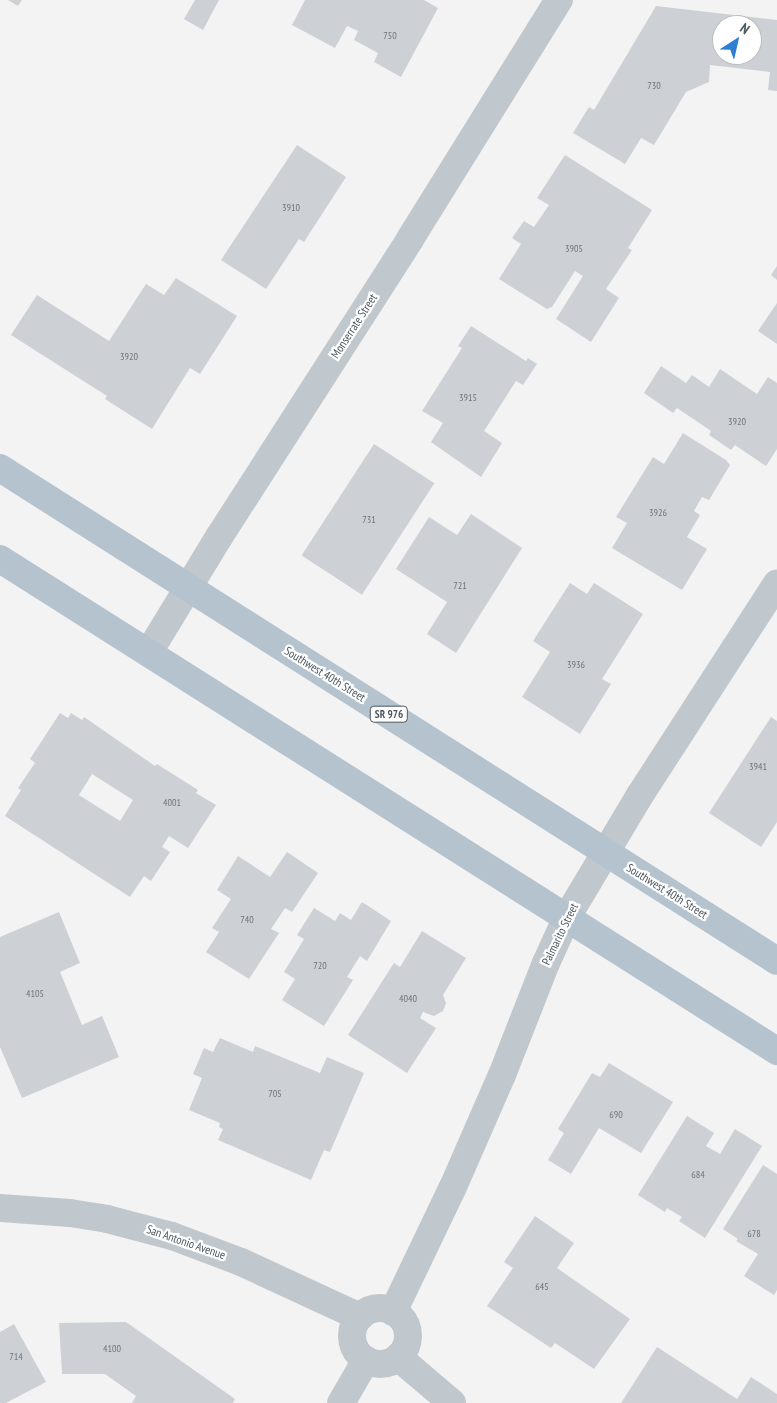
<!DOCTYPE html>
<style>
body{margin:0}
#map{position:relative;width:777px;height:1403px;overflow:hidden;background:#f4f3f3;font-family:"PT Sans Narrow",sans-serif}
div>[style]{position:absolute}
.building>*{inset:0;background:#cdd0d4;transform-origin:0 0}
.minor>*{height:28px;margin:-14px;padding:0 14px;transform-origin:14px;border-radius:14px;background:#c0c7cd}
.minor>.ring{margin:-14px;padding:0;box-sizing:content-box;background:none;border:28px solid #c0c7cd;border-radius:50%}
.primary>*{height:28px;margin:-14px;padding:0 14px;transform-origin:14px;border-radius:14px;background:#b5c3ce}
span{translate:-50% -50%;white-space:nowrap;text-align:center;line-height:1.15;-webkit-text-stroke:4.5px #fff;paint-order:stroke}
.number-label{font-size:10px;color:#6c757c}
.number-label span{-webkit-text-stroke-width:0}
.shield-label span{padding:1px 4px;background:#fff;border:1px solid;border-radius:4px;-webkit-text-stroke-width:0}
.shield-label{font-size:11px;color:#4c575e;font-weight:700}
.street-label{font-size:12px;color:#4c575e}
.north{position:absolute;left:712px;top:15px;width:50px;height:50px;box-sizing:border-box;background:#fff;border:1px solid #b7bcbf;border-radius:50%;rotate:35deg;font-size:14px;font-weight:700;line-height:20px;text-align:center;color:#4c575e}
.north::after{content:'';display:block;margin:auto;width:18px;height:22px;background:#2e7fd4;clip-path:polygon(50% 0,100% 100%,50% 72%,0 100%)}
</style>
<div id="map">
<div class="building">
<div style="clip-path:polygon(8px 0,22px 0,18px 6px)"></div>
<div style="clip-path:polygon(195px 0,219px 0,203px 30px,184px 19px)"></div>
<div style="clip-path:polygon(305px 0,424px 0,438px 8px,401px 77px,374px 62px,378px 53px,354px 40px,358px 31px,347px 26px,335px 48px,292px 25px)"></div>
<div style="clip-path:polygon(evenodd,656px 6px,777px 20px,777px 91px,768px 90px,770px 72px,710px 65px,709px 82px,686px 92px,654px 145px,641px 138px,625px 164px,573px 133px,589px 107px,594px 110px,656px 6px,722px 25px,752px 25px,752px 55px,722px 55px,722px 25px)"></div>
<div style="clip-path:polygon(297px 145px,346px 177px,304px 242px,299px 239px,266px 289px,221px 260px)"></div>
<div style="clip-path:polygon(565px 155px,652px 210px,628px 248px,632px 250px,606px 289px,619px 298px,591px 342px,556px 319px,583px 276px,575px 271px,552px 307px,547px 309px,499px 279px,521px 244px,512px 238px,524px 221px,534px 227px,549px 205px,537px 198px)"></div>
<div style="clip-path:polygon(777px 266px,777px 280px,771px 275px)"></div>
<div style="clip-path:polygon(176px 278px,237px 316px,200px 374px,190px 368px,152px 429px,105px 399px,107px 396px,11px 335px,37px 295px,109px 341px,146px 284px,164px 295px)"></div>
<div style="clip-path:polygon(777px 303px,777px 344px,758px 331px)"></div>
<div style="clip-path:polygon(471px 326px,526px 361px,528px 358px,537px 364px,523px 385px,516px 381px,484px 431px,502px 443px,481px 477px,431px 442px,443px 423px,422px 411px,462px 348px,458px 346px)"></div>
<div style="clip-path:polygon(661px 366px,686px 383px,692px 375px,709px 387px,720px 369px,757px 394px,768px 377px,777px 383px,777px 449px,766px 466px,735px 445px,731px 450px,709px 435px,711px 431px,677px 408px,673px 413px,644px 393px)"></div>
<div style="clip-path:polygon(683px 433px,726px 460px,730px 465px,709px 500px,702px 497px,694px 511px,700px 515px,687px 537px,707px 549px,682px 590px,612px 548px,627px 523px,616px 517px,653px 457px,664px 464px)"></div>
<div style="left:374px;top:444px;width:72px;height:133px;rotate:33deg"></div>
<div style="clip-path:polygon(471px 514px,522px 548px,456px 653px,427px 634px,447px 602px,396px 569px,429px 517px,457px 535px)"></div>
<div style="clip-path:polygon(570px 583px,587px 594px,594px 583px,643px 614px,602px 679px,611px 684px,580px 734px,522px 697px,550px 652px,533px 641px)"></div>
<div style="clip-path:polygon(evenodd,60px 713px,68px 718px,71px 713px,82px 720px,84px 717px,155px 766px,157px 764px,198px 790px,196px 793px,216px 805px,188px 848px,169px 836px,162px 847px,170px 852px,151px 881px,144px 876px,130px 897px,5px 816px,21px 790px,18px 788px,35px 763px,30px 759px,60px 713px,92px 774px,133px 800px,120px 821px,79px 795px,92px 774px)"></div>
<div style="clip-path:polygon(771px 717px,777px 721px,777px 822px,761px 847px,709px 813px)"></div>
<div style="clip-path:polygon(287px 852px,318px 873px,292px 912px,285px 908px,271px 929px,279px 933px,249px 979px,206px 952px,219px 932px,212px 928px,231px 899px,217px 890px,238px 856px,270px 877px)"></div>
<div style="clip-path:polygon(362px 902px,391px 921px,367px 961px,360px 956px,347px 977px,353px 980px,324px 1026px,282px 1000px,295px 979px,284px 972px,304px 939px,297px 935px,314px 908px,335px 921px,340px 913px,351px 920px)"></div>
<div style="clip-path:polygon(59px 912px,80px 963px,60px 972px,82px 1025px,102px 1016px,119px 1057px,22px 1098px,0 1047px,0 937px)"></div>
<div style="clip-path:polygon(422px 931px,466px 958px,443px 995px,446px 1003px,443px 1011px,434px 1016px,423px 1012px,420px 1018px,436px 1028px,407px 1073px,348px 1035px,394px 963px,400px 967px)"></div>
<div style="clip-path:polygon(220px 1038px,253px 1052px,255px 1046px,320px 1073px,327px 1057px,364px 1073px,330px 1152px,324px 1150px,311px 1180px,218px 1140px,223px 1129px,219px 1127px,220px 1123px,189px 1110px,202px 1078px,193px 1074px,204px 1048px,213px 1052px)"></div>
<div style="clip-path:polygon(609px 1063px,673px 1102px,641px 1153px,599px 1128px,571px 1174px,548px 1160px,564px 1133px,558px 1129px,592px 1073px,600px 1077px)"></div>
<div style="clip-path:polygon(687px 1116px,714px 1133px,706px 1146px,720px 1154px,735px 1129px,762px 1146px,705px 1238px,679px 1221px,682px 1217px,667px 1208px,665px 1212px,638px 1195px)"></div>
<div style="clip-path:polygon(763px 1165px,777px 1174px,777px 1290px,774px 1295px,744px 1276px,758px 1254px,736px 1241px,738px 1239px,723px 1229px)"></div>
<div style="clip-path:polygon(535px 1216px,574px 1243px,557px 1268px,630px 1319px,594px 1369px,555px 1343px,551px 1348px,487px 1306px,513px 1268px,504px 1262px)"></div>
<div style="clip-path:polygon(126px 1322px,235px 1399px,233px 1403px,132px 1403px,136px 1396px,105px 1374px,62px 1374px,59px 1323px)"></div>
<div style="clip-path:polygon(14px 1324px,46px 1382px,6px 1403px,0 1403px,0 1332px)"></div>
<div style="clip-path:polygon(657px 1347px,737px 1399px,751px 1377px,777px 1394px,777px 1403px,621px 1403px)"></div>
</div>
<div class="minor">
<div style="left:149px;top:652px;width:135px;rotate:-58.7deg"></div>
<div style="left:219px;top:537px;width:354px;rotate:-57.3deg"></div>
<div style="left:410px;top:239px;width:282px;rotate:-58.1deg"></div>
<div style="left:0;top:1208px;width:70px;rotate:4.1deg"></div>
<div style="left:70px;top:1213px;width:37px;rotate:9deg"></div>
<div style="left:107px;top:1219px;width:67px;rotate:14.7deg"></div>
<div style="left:172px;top:1236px;width:74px;rotate:20.6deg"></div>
<div style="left:241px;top:1262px;width:131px;rotate:24.8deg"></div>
<div class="ring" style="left:352px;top:1308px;width:28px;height:28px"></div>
<div style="left:393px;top:1312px;width:139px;rotate:-64.4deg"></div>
<div style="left:453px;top:1187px;width:122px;rotate:-66.4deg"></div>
<div style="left:502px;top:1075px;width:120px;rotate:-68.6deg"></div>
<div style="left:546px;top:963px;width:51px;rotate:-65.5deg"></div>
<div style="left:567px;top:917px;width:142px;rotate:-59.1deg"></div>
<div style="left:640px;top:795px;width:252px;rotate:-57.1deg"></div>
<div style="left:398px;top:1357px;width:71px;rotate:40.4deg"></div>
<div style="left:341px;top:1403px;width:50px;rotate:-59.8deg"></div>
</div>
<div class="primary">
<div style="left:0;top:468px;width:920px;rotate:32.39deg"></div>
<div style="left:0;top:559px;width:920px;rotate:32.34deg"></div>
</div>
<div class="number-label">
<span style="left:390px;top:36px">750</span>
<span style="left:654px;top:86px">730</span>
<span style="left:291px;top:208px">3910</span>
<span style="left:574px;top:249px">3905</span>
<span style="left:129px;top:357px">3920</span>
<span style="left:468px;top:398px">3915</span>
<span style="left:737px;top:422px">3920</span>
<span style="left:658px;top:513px">3926</span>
<span style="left:369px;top:520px">731</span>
<span style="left:460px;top:586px">721</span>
<span style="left:576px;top:665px">3936</span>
<span style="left:758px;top:767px">3941</span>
<span style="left:172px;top:803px">4001</span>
<span style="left:247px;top:920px">740</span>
<span style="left:320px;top:966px">720</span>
<span style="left:35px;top:994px">4105</span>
<span style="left:408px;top:999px">4040</span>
<span style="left:275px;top:1094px">705</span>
<span style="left:616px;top:1115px">690</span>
<span style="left:698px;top:1175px">684</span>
<span style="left:754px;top:1234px">678</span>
<span style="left:542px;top:1287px">645</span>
<span style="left:112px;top:1349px">4100</span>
<span style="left:16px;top:1357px">714</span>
</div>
<div class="shield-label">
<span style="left:389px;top:714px">SR 976</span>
</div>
<div class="street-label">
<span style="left:354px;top:326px;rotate:-57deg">Monserrate Street</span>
<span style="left:325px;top:674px;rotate:32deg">Southwest 40th Street</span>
<span style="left:667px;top:891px;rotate:32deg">Southwest 40th Street</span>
<span style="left:560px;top:934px;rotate:-64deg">Palmarito Street</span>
<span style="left:186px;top:1242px;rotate:19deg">San Antonio Avenue</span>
</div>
<div class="north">N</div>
</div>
